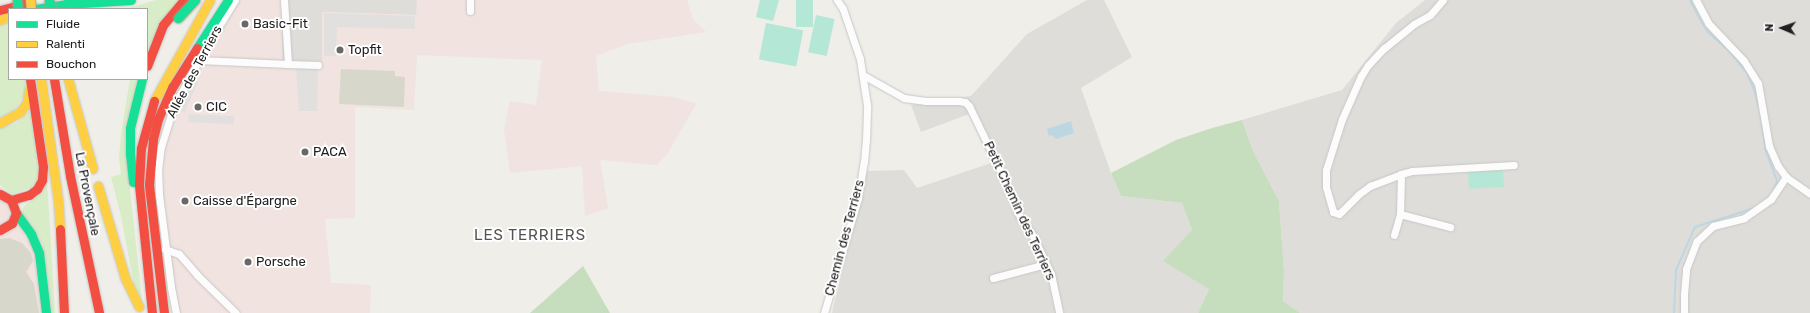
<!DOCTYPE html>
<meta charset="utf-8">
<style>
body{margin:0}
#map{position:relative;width:1810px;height:313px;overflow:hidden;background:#efeee9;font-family:Rubik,sans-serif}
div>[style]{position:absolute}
.residential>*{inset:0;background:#deddda}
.commercial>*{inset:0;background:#f1e3df}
.construction>*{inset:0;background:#d7d8cb}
.grass>*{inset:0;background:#d8edc7}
.forest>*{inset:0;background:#c7debe}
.pitch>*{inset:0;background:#b4e7d6;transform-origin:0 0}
.parking>*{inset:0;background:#e1e0de;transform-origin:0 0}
.water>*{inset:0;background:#bdd7e2}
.stream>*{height:2px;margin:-1px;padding:0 1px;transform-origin:1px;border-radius:1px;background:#bdd7e2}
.roads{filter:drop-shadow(0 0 1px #c7c7c5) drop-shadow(0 0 1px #c7c7c5)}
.street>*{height:7px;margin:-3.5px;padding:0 3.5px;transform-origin:3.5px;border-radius:3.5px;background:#fdfcfc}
.fast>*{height:9px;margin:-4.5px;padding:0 4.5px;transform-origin:4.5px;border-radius:4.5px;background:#16e098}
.slow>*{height:9px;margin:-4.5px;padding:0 4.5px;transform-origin:4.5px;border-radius:4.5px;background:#ffcf43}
.jam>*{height:9px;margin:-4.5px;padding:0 4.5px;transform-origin:4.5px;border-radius:4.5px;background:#f24e42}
.bridges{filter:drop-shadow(0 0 1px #a69e85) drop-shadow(0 0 1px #a69e85)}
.fast-bridge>*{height:9px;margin:-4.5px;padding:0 4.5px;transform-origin:4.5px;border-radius:4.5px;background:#16e098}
.slow-bridge>*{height:9px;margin:-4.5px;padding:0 4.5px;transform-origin:4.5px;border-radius:4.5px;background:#ffcf43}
.dots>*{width:11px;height:11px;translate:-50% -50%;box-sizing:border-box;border:2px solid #fff;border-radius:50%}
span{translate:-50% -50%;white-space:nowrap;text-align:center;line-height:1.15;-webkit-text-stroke:4px #fff;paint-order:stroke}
.poi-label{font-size:13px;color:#202020}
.left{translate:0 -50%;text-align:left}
.street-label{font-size:13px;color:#202020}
.quarter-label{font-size:15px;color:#535353;letter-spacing:1px}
.legend{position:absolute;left:8px;top:8px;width:140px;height:72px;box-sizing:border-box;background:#fff;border:1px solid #a6a6a6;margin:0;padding:5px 7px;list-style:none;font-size:12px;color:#202020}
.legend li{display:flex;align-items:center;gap:8px;height:20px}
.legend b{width:20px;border:1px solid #a6a6a6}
.north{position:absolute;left:1762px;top:8px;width:40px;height:40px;-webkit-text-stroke:3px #fff;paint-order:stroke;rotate:272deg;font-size:11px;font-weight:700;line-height:16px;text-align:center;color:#202020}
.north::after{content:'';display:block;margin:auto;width:14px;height:18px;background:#202020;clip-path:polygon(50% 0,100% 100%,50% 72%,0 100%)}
</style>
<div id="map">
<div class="residential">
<div style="clip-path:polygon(281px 0,417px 0,417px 15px,322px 12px,322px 61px,282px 61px)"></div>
<div style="clip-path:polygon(1087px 0,1104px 0,1132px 57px,1081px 88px,1111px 173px,1121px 196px,1182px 203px,1192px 230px,1209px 289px,1198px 313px,832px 313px,867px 171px,904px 170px,917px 188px,991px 163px,969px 114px,921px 132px,911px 105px,971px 96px,1027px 34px)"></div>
<div style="clip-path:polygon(1425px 0,1810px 0,1810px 313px,1300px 313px,1283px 301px,1284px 271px,1279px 201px,1253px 151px,1242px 120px,1342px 90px,1396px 23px)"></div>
</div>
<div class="commercial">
<div style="clip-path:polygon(238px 0,281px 0,282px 61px,322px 61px,322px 12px,416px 15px,417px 0,687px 0,693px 19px,706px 32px,627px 44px,596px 56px,599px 91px,675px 97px,696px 104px,668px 153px,657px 165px,600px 160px,608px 208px,585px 216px,582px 166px,510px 173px,504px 129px,510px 101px,536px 105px,542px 60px,417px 55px,414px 110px,355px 107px,355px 218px,325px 219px,331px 283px,371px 285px,370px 313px,180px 313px,176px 295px,162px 188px,165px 148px,178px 108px,193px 78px)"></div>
<div style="clip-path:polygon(0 186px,38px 242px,49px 313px,0 313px)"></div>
</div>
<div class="construction">
<div style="clip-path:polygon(341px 69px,395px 71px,395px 76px,405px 77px,404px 107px,339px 104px)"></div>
<div style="clip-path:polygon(9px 238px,22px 243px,31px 253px,33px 261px,26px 272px,34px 284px,39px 313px,0 313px,0 239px)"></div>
</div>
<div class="grass">
<div style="clip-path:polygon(156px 0,187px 0,147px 56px,147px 9px,95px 9px,129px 8px)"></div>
<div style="clip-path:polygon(9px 21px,9px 79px,26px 79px,25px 94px,15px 110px,0 118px,0 25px)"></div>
<div style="clip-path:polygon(130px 79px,137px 79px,127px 161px,142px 300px,134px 285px,121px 216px,111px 177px,121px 174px,119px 158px,121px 134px)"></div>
<div style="clip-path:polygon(30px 111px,39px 176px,32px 187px,12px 194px,0 185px,0 128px,16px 123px)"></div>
<div style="clip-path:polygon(47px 182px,50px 228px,55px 313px,51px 313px,42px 244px,38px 236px,21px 213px,24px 206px,41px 193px)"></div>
</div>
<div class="forest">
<div style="clip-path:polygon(1242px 120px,1253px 151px,1279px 201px,1284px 271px,1283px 301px,1300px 313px,1198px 313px,1209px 289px,1163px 261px,1192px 230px,1182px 203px,1121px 196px,1111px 173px,1176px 140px,1212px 128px)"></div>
<div style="clip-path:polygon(583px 266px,610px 313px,530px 313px)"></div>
</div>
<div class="pitch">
<div style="clip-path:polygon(760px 0,779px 0,773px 21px,756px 17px)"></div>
<div style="left:796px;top:0;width:17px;height:27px"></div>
<div style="left:816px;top:15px;width:19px;height:38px;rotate:12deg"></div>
<div style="left:766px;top:23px;width:38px;height:37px;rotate:11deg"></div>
<div style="left:1503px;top:169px;width:18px;height:35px;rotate:87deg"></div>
</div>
<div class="parking">
<div style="clip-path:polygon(324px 13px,415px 16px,415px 29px,337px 27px,336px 56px,324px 56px)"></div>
<div style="clip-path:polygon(296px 69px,318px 69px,317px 111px,299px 111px)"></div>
<div style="clip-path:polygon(194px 78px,198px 82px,184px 113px,177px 108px)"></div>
<div style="left:189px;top:114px;width:45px;height:8px;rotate:3deg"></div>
</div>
<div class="water">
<div style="clip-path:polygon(1071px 121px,1074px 133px,1056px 139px,1052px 135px,1049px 136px,1047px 129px)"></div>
</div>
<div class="stream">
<div style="left:1690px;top:0;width:18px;rotate:63deg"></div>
<div style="left:1698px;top:16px;width:19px;rotate:58deg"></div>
<div style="left:1708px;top:32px;width:30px;rotate:42deg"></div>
<div style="left:1730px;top:52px;width:27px;rotate:51deg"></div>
<div style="left:1747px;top:73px;width:21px;rotate:67deg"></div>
<div style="left:1755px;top:92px;width:16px;rotate:75deg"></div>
<div style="left:1761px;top:117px;width:34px;rotate:82deg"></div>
<div style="left:1766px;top:151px;width:33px;rotate:70deg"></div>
<div style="left:1777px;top:182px;width:9px;rotate:111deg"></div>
<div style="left:1674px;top:313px;width:43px;rotate:-87.3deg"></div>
<div style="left:1676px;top:270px;width:47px;rotate:-66.2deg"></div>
<div style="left:1695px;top:227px;width:59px;rotate:-17.8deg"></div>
</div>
<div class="roads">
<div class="street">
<div style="left:284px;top:0;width:64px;rotate:86.4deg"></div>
<div style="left:288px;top:64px;width:30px;rotate:2deg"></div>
<div style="left:1443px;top:0;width:20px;rotate:131deg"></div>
<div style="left:1430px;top:15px;width:18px;rotate:151deg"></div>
<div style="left:1414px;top:24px;width:38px;rotate:141deg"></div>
<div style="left:1384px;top:48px;width:23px;rotate:133deg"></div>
<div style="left:1368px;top:65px;width:13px;rotate:122deg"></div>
<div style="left:1361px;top:76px;width:47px;rotate:113.8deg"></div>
<div style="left:1342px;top:119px;width:53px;rotate:107.4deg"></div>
<div style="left:1326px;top:170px;width:17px;rotate:90deg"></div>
<div style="left:1326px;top:187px;width:26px;rotate:74deg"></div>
<div style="left:1333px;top:212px;width:6px;rotate:18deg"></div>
<div style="left:1339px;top:214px;width:28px;rotate:-45deg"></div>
<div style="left:1359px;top:194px;width:14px;rotate:-36deg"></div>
<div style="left:1370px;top:186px;width:33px;rotate:-21deg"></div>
<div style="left:1401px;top:174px;width:11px;rotate:-15deg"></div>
<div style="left:1412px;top:171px;width:102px;rotate:-3.4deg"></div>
<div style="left:1696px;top:0;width:26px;rotate:62deg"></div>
<div style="left:1708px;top:23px;width:52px;rotate:46.5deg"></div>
<div style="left:1744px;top:61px;width:26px;rotate:58deg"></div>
<div style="left:1758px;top:83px;width:64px;rotate:80.1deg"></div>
<div style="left:1769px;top:146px;width:22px;rotate:66deg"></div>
<div style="left:1778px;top:166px;width:14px;rotate:54deg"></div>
<div style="left:1786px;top:177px;width:29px;rotate:35deg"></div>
<div style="left:470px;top:11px;width:11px;rotate:-90deg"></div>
<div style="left:199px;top:60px;width:89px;rotate:2.6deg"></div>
<div style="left:863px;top:75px;width:47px;rotate:29.3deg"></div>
<div style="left:904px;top:98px;width:22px;rotate:8deg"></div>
<div style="left:926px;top:101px;width:33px"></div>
<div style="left:959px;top:101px;width:6px;rotate:9deg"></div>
<div style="left:965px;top:102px;width:6px;rotate:45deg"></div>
<div style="left:969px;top:106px;width:80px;rotate:64.1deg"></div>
<div style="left:1004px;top:178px;width:42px;rotate:67.7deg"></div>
<div style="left:1020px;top:217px;width:23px;rotate:56deg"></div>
<div style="left:1033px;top:236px;width:31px;rotate:65deg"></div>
<div style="left:1046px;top:264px;width:11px;rotate:63deg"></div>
<div style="left:1051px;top:274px;width:40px;rotate:78deg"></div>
<div style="left:1401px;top:174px;width:40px;rotate:91.4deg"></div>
<div style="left:1400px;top:214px;width:52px;rotate:14.6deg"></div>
<div style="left:1394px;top:235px;width:22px;rotate:-74deg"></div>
<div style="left:165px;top:249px;width:15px;rotate:20deg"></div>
<div style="left:179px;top:254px;width:28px;rotate:49deg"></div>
<div style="left:197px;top:275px;width:54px;rotate:44.3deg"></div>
<div style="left:993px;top:278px;width:55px;rotate:-14.8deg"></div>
<div style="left:176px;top:313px;width:26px;rotate:-101deg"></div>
<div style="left:171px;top:287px;width:93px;rotate:-97.4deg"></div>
<div style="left:159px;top:195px;width:25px;rotate:-92deg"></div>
<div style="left:158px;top:170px;width:23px;rotate:-83deg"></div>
<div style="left:161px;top:147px;width:41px;rotate:-72.9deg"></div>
<div style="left:173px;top:108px;width:69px;rotate:-61.6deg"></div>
<div style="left:206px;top:47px;width:55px;rotate:-58.3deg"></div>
<div style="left:824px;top:313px;width:120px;rotate:-73.5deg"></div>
<div style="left:858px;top:198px;width:36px;rotate:-81deg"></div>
<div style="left:864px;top:162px;width:22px;rotate:-85deg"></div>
<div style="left:866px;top:140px;width:35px;rotate:-88deg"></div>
<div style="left:867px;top:105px;width:47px;rotate:-98.7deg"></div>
<div style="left:860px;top:59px;width:53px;rotate:-108.8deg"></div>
<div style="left:843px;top:9px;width:11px;rotate:-124deg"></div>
<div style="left:1684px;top:313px;width:19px;rotate:-90deg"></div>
<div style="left:1684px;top:294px;width:25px;rotate:-85deg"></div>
<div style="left:1686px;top:269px;width:30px;rotate:-69deg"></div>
<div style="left:1697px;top:241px;width:22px;rotate:-43deg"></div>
<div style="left:1713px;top:226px;width:32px;rotate:-14deg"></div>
<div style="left:1744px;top:218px;width:33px;rotate:-35deg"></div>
<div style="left:1771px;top:199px;width:27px;rotate:-56deg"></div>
</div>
<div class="fast">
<div style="left:36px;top:9px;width:30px;rotate:-9deg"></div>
<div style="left:66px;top:4px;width:65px;rotate:-3.5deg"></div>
<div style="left:197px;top:48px;width:57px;rotate:-57.1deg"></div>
<div style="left:133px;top:182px;width:28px;rotate:-96deg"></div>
<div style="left:130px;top:154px;width:26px;rotate:-90deg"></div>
<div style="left:130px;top:128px;width:50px;rotate:-76.2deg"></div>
<div style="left:16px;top:213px;width:26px;rotate:54deg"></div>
<div style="left:31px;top:234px;width:21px;rotate:67deg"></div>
<div style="left:39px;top:253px;width:60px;rotate:83.3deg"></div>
</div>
<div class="slow">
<div style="left:0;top:20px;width:10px;rotate:-24deg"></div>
<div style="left:41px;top:79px;width:122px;rotate:82deg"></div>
<div style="left:58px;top:200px;width:29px;rotate:86deg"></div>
<div style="left:68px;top:79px;width:93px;rotate:74.5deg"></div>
<div style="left:154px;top:101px;width:115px;rotate:-61deg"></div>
<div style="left:0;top:123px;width:23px;rotate:-29deg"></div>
<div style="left:20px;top:112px;width:12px;rotate:-55deg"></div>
<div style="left:27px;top:102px;width:13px;rotate:-81deg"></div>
<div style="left:98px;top:186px;width:96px;rotate:73.6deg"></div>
<div style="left:125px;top:278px;width:32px;rotate:64deg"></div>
</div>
<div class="jam">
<div style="left:0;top:10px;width:25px;rotate:-14deg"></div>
<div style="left:147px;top:66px;width:44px;rotate:-68.7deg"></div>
<div style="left:163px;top:25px;width:33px;rotate:-50deg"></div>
<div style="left:54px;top:79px;width:98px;rotate:80.6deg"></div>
<div style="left:70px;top:176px;width:140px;rotate:78deg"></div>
<div style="left:0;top:194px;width:13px;rotate:29deg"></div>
<div style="left:11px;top:200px;width:14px;rotate:69deg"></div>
<div style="left:16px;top:213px;width:11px;rotate:112deg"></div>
<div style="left:12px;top:223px;width:14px;rotate:150deg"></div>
<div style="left:11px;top:200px;width:19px;rotate:-16deg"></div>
<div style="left:29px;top:195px;width:10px;rotate:-37deg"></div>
<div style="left:37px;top:189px;width:10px;rotate:-61deg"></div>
<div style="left:42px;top:180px;width:13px;rotate:-86deg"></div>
<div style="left:43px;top:167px;width:89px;rotate:-98.4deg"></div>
<div style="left:60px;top:229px;width:84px;rotate:87.3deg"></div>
<div style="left:152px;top:313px;width:129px;rotate:-95.8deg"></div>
<div style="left:139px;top:185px;width:37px;rotate:-87deg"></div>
<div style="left:141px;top:148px;width:49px;rotate:-74.5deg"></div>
<div style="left:164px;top:313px;width:129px;rotate:-96.7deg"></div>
<div style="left:149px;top:185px;width:46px;rotate:-85deg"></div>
<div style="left:153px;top:139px;width:21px;rotate:-76deg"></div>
<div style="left:158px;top:119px;width:36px;rotate:-66deg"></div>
<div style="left:173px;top:86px;width:45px;rotate:-57.7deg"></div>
</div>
</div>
<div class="bridges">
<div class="fast-bridge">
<div style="left:49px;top:0;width:9px;rotate:77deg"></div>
<div style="left:17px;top:1px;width:8px;rotate:83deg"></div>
<div style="left:178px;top:18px;width:25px;rotate:-47deg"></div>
</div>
<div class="slow-bridge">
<div style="left:30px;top:0;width:9px;rotate:84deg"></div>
</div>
</div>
<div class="dots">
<div style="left:245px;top:24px;background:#686866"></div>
<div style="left:340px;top:50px;background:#686866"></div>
<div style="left:198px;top:107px;background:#686866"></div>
<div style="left:305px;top:152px;background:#686866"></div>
<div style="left:185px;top:201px;background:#686866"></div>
<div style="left:248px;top:262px;background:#686866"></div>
</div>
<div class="poi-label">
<span class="left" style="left:253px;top:24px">Basic-Fit</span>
<span class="left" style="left:348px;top:50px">Topfit</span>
<span class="left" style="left:206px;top:107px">CIC</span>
<span class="left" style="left:313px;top:152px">PACA</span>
<span class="left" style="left:193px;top:201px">Caisse d'Épargne</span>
<span class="left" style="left:256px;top:262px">Porsche</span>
</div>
<div class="street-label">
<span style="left:195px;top:72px;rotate:-62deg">Allée des Terriers</span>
<span style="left:87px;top:194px;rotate:79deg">La Provençale</span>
<span style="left:1019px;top:211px;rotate:65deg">Petit Chemin des Terriers</span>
<span style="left:845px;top:238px;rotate:-75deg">Chemin des Terriers</span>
</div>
<div class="quarter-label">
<span style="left:530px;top:236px">LES TERRIERS</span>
</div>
<ul class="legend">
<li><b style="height:5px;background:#16e098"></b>Fluide</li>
<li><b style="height:5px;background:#ffcf43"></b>Ralenti</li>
<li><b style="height:5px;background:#f24e42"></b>Bouchon</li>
</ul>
<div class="north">N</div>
</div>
